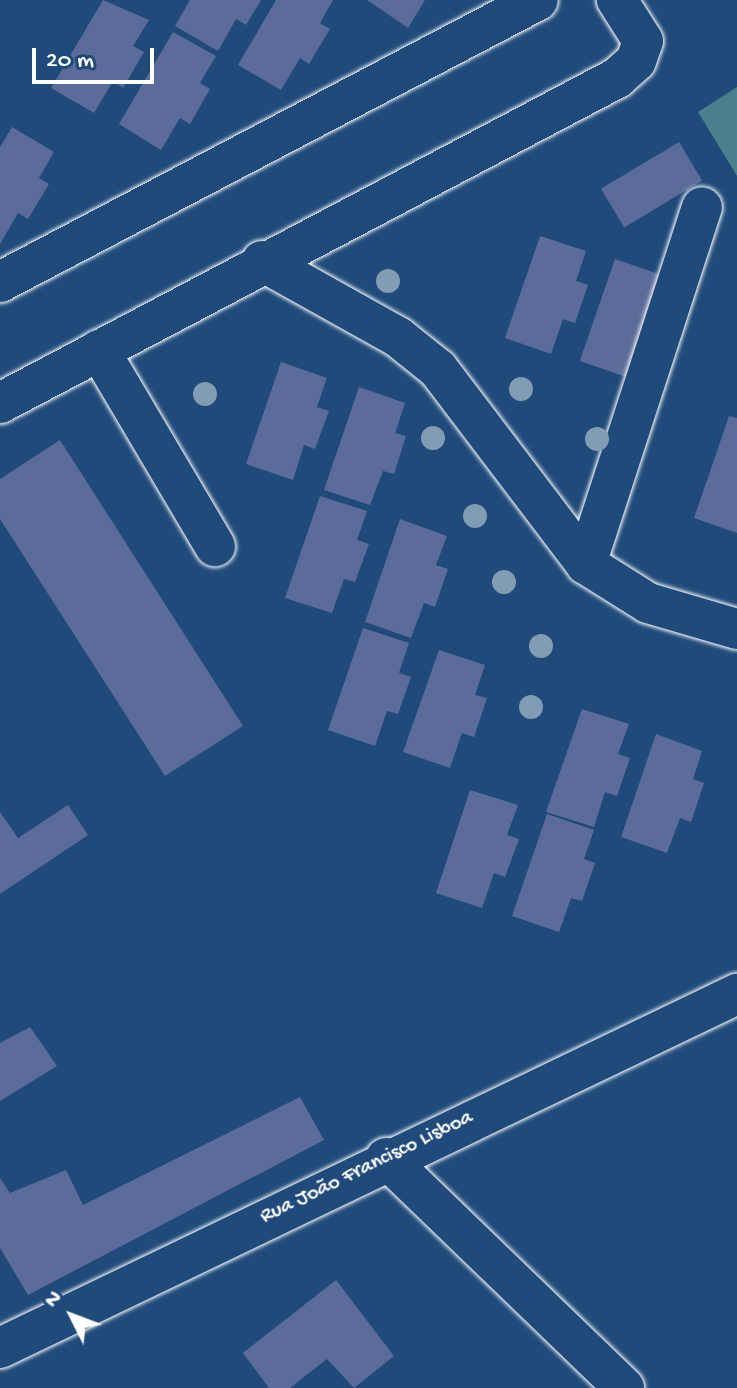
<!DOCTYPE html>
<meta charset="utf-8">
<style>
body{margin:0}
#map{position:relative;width:737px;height:1388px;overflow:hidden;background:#1f4a7a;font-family:"Gochi Hand",sans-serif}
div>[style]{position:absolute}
.green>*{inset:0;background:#4c7f8c}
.building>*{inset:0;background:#5b6c9a;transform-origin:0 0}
.roads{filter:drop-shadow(0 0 2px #fff) drop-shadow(0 0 2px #fff)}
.minor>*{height:40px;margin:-20px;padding:0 20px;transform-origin:20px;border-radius:20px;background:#1f4a7a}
.trees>*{width:24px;height:24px;margin:-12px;border-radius:50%;background:#819cb3}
span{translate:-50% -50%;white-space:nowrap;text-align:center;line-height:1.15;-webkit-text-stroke:8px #1f4a7a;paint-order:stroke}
.street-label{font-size:22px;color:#fff}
.north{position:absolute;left:32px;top:1276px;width:80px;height:80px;-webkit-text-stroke:6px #1f4a7a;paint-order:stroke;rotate:312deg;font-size:22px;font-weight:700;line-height:32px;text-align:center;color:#fff}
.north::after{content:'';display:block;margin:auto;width:28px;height:36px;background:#fff;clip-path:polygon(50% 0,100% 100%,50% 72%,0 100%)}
.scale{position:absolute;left:32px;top:48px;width:122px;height:36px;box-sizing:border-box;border:4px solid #fff;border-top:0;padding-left:10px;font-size:24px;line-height:28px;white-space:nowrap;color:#fff;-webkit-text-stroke:6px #1f4a7a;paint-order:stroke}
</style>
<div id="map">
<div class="green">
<div style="clip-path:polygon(737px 87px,737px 176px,698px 112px)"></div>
</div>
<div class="building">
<div style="clip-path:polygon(103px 0,149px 20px,133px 46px,144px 52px,123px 88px,113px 81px,94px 113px,51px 88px)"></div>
<div style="clip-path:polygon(190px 0,261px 0,246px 25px,236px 19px,218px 51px,175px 26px)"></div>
<div style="clip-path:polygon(276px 0,333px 0,320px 23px,330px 29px,309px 64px,300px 58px,281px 90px,238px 65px)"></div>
<div style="clip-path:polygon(367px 0,425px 0,408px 28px)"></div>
<div style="clip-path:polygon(173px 32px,216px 56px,200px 83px,210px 89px,190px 124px,180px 118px,161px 150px,119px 124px)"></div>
<div style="clip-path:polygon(12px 127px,54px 152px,39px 178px,49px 184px,28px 219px,18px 213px,0 244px,0 147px)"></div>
<div style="left:679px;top:142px;width:45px;height:91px;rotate:59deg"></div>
<div style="clip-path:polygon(540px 236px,586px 251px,576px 281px,588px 285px,575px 323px,563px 319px,551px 354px,505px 338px)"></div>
<div style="left:615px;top:259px;width:49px;height:108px;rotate:19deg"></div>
<div style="clip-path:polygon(281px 362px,327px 378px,317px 407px,329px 411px,315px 449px,304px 445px,293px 480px,246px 464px)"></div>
<div style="clip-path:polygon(359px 387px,405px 403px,395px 433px,406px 436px,394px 474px,383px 471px,370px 505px,324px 490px)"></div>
<div style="clip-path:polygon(729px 416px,737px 418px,737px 533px,694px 518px)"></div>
<div style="clip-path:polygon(60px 440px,243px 726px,165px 776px,0 519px,0 479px)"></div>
<div style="clip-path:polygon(320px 496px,367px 511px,357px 540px,369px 544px,355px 582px,344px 579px,332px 613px,285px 598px)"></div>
<div style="clip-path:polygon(400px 519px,447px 536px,436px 565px,448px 569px,435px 607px,424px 603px,411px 638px,365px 622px)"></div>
<div style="clip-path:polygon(363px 628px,409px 643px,399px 673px,411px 677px,398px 714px,387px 711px,375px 746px,328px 730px)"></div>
<div style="clip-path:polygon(439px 650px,485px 665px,475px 695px,487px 698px,474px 737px,462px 733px,450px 768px,403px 752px)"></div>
<div style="clip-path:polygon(582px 709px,629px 724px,618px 754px,630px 758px,617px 796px,605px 792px,594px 827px,546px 812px)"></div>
<div style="clip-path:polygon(656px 734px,702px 751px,693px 779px,704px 783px,691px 822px,680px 818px,667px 853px,621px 837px)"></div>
<div style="clip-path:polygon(470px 790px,518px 805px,507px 835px,519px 839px,505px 877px,494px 873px,482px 908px,436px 893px)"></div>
<div style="clip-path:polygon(68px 805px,88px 835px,0 894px,0 812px,18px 838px)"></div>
<div style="clip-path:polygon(547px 814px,594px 830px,584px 859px,595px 863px,582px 901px,571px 898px,559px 932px,512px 916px)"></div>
<div style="clip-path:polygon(30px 1027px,57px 1066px,0 1101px,0 1043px)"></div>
<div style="clip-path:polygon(300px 1097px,324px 1140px,28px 1295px,0 1248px,0 1178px,10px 1193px,66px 1170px,83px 1205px)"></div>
<div style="clip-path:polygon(336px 1280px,394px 1356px,354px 1388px,327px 1359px,290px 1388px,269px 1388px,243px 1353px)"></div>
</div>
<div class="roads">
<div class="minor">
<div style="left:262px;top:261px;width:156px;rotate:29.2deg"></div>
<div style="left:398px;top:337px;width:51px;rotate:38.7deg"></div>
<div style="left:438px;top:369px;width:245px;rotate:52.8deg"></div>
<div style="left:586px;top:564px;width:73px;rotate:32.2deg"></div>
<div style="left:648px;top:603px;width:93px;rotate:16.3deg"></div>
<div style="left:0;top:282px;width:607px;rotate:-27.66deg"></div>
<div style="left:99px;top:350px;width:228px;rotate:59.4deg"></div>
<div style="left:0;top:403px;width:697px;rotate:-27.78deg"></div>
<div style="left:617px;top:78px;width:25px;rotate:-42deg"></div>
<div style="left:636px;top:61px;width:21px;rotate:-71deg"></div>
<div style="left:643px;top:41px;width:49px;rotate:-122.4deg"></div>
<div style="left:586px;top:564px;width:375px;rotate:-72deg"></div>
<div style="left:386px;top:1158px;width:331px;rotate:44deg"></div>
<div style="left:0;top:1348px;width:818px;rotate:-25.66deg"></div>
</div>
</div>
<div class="trees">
<div style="left:388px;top:281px"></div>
<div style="left:521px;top:389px"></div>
<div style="left:205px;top:394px"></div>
<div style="left:433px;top:438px"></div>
<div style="left:597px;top:439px"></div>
<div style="left:475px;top:516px"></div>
<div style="left:504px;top:582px"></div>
<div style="left:541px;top:646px"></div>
<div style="left:531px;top:707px"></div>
</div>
<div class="street-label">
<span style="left:367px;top:1168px;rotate:-26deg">Rua João Francisco Lisboa</span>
</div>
<div class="north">N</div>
<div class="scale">20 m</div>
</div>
